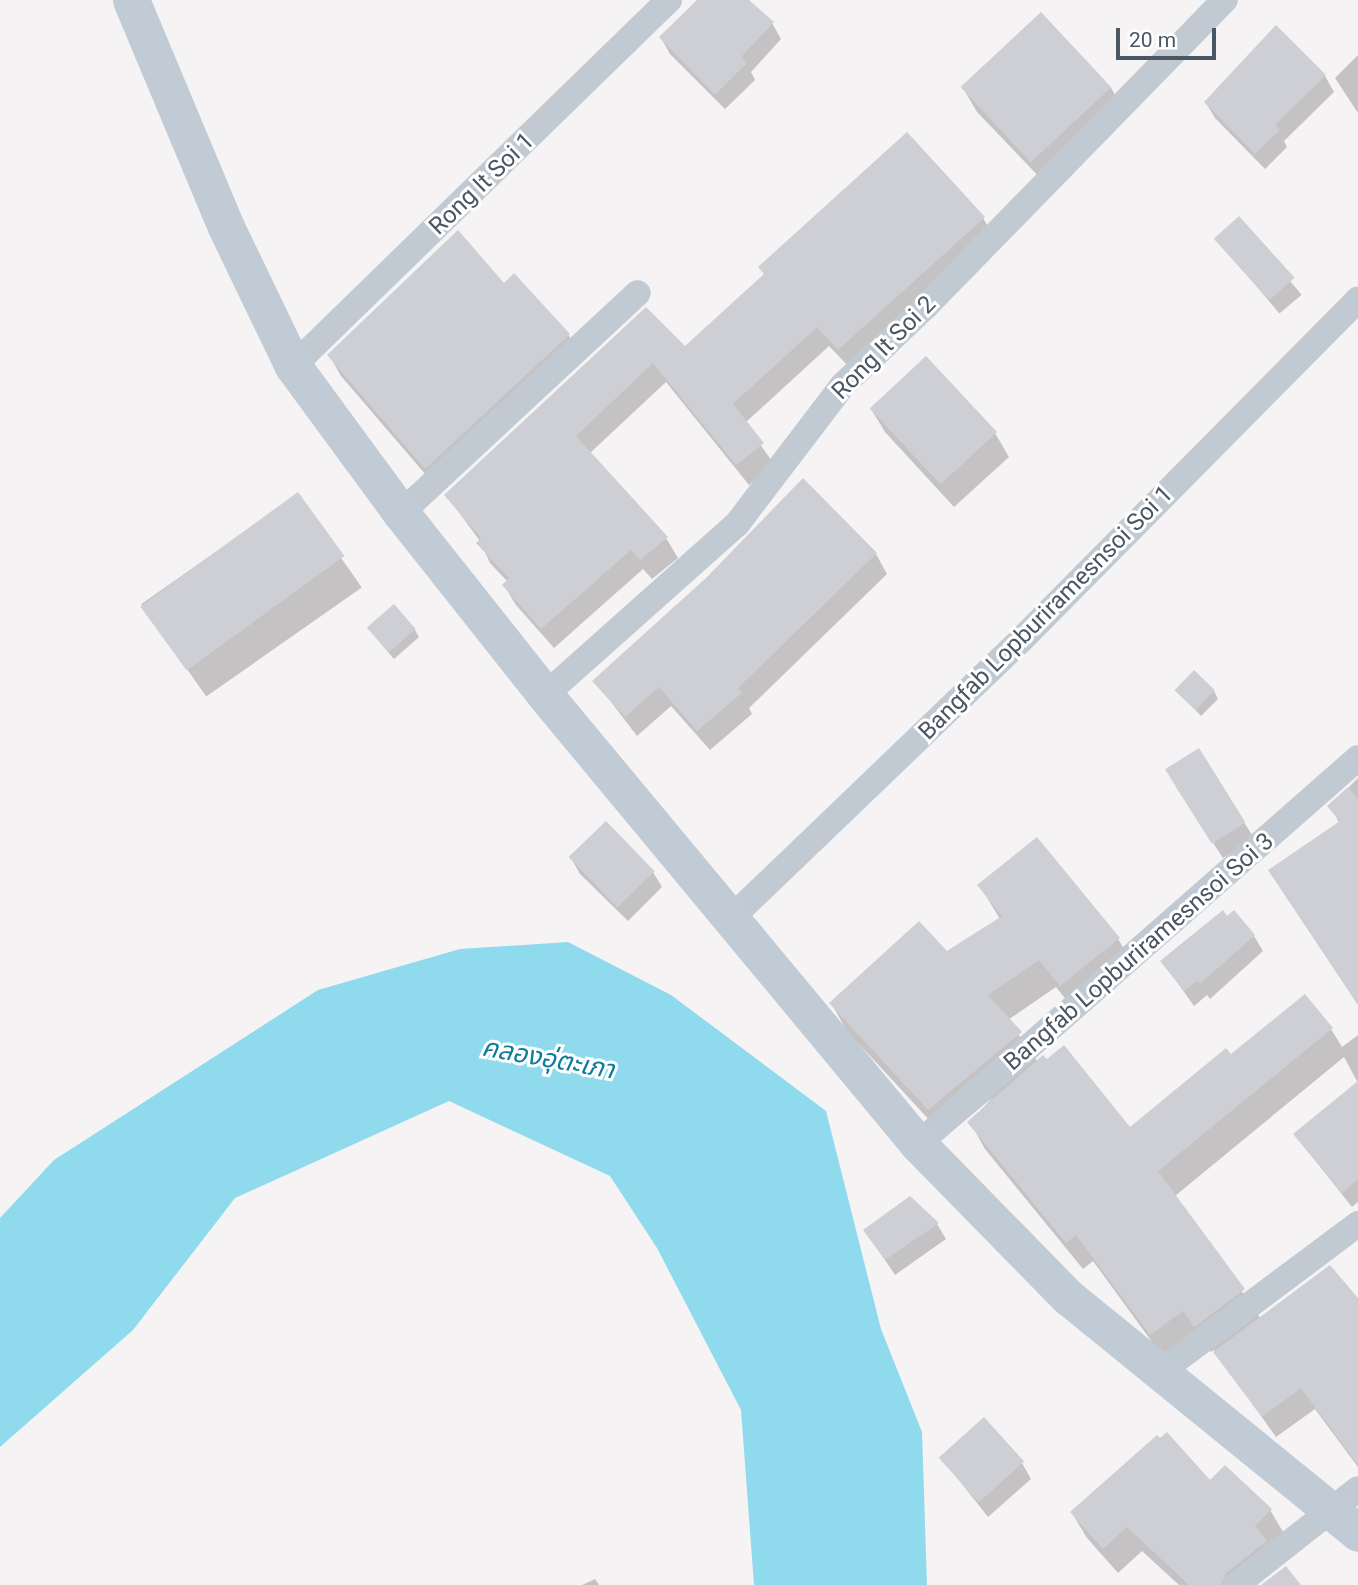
<!DOCTYPE html>
<meta charset="utf-8">
<style>
body{margin:0}
#map{position:relative;width:1358px;height:1585px;overflow:hidden;background:#f5f3f3;font-family:Roboto,"Noto Sans Thai",sans-serif}
div>[style]{position:absolute}
.water>*{inset:0;background:#90daee}
.shadow>*{inset:0;background:#0003;transform-origin:0 0}
.building>*{inset:0;background:#cdcfd5;transform-origin:0 0}
.street>*{height:26px;margin:-13px;padding:0 13px;transform-origin:13px;border-radius:13px;background:#c1cad2}
.secondary>*{height:37px;margin:-18.5px;padding:0 18.5px;transform-origin:18.5px;border-radius:18.5px;background:#c1cbd6}
span{translate:-50% -50%;white-space:nowrap;text-align:center;line-height:1.15;-webkit-text-stroke:6px #fff;paint-order:stroke}
.street-label{font-size:24px;color:#4a5661}
.water-label{font-size:26px;color:#0c7c9b;font-style:italic}
.scale{position:absolute;left:1116px;top:28px;width:100px;height:32px;box-sizing:border-box;border:4px solid #4a5661;border-top:0;padding-left:9px;font-size:21px;line-height:24px;white-space:nowrap;color:#4a5661;-webkit-text-stroke:5px #fff;paint-order:stroke}
</style>
<div id="map">
<div class="water">
<div style="clip-path:polygon(568px 942px,671px 995px,826px 1111px,881px 1329px,922px 1432px,927px 1585px,754px 1585px,741px 1410px,657px 1248px,610px 1176px,449px 1101px,235px 1198px,133px 1330px,0 1447px,0 1218px,54px 1160px,318px 990px,460px 949px)"></div>
</div>
<div class="shadow">
<div style="clip-path:polygon(700px 0,746px 0,772px 23px,781px 39px,751px 72px,755px 80px,725px 109px,670px 54px,661px 38px)"></div>
<div style="clip-path:polygon(1358px 55px,1358px 113px,1335px 78px)"></div>
<div style="clip-path:polygon(1325px 76px,1334px 92px,1284px 141px,1287px 147px,1265px 169px,1215px 118px,1206px 103px)"></div>
<div style="clip-path:polygon(963px 88px,1111px 88px,1125px 111px,1047px 185px,977px 112px)"></div>
<div style="clip-path:polygon(983px 218px,995px 238px,851px 369px,829px 346px,745px 423px,774px 464px,749px 485px,666px 382px,590px 453px,666px 538px,678px 558px,652px 579px,643px 569px,554px 648px,516px 605px,504px 585px,508px 582px,490px 563px,480px 541px,446px 495px,646px 309px,685px 348px,765px 276px,760px 267px)"></div>
<div style="left:1238px;top:219px;width:99px;height:29px;rotate:50deg"></div>
<div style="clip-path:polygon(514px 276px,569px 336px,581px 356px,438px 489px,341px 376px,329px 355px,504px 285px)"></div>
<div style="clip-path:polygon(871px 409px,995px 433px,1009px 457px,954px 507px,885px 432px)"></div>
<div style="left:297px;top:495px;width:113px;height:190px;rotate:55deg"></div>
<div style="clip-path:polygon(876px 554px,887px 574px,749px 708px,752px 714px,710px 750px,671px 706px,637px 736px,595px 681px)"></div>
<div style="clip-path:polygon(415px 630px,419px 637px,394px 659px,374px 635px)"></div>
<div style="clip-path:polygon(1177px 690px,1214px 691px,1218px 699px,1201px 716px)"></div>
<div style="clip-path:polygon(1198px 751px,1254px 838px,1223px 858px,1176px 787px)"></div>
<div style="clip-path:polygon(1358px 778px,1358px 1005px,1270px 870px,1340px 824px,1330px 806px)"></div>
<div style="clip-path:polygon(571px 858px,653px 872px,662px 887px,628px 921px,580px 874px)"></div>
<div style="clip-path:polygon(980px 886px,1118px 939px,1134px 966px,1077px 1013px,1056px 987px,1008px 1020px,1038px 1062px,1130px 1129px,1231px 1057px,1331px 1029px,1342px 1047px,1358px 1035px,1358px 1083px,1344px 1057px,1175px 1196px,1261px 1319px,1358px 1301px,1358px 1467px,1315px 1409px,1276px 1437px,1214px 1350px,1211px 1352px,1199px 1336px,1166px 1361px,1093px 1261px,1083px 1269px,985px 1149px,970px 1122px,993px 1097px,945px 1137px,847px 1031px,831px 1003px,947px 953px,1000px 919px)"></div>
<div style="clip-path:polygon(1254px 936px,1263px 951px,1210px 999px,1207px 995px,1194px 1006px,1162px 961px)"></div>
<div style="clip-path:polygon(1295px 1135px,1358px 1139px,1358px 1202px,1352px 1207px)"></div>
<div style="clip-path:polygon(937px 1224px,946px 1239px,895px 1275px,865px 1230px)"></div>
<div style="clip-path:polygon(941px 1457px,1022px 1463px,1031px 1479px,988px 1517px)"></div>
<div style="clip-path:polygon(1210px 1483px,1270px 1510px,1285px 1535px,1257px 1585px,1179px 1585px,1142px 1551px,1118px 1573px,1087px 1538px,1072px 1513px)"></div>
<div style="clip-path:polygon(595px 1579px,599px 1585px,582px 1585px)"></div>
</div>
<div class="building">
<div style="clip-path:polygon(697px 0,749px 0,774px 22px,741px 57px,747px 63px,715px 95px,659px 37px)"></div>
<div style="left:1041px;top:12px;width:103px;height:110px;rotate:47deg"></div>
<div style="clip-path:polygon(1276px 25px,1326px 75px,1275px 125px,1280px 130px,1255px 154px,1204px 102px)"></div>
<div style="clip-path:polygon(907px 132px,985px 217px,838px 350px,817px 327px,733px 404px,764px 443px,736px 465px,653px 363px,576px 436px,668px 537px,640px 560px,631px 550px,541px 629px,502px 585px,509px 578px,476px 543px,481px 538px,444px 495px,646px 307px,685px 346px,764px 274px,758px 267px)"></div>
<div style="left:1239px;top:216px;width:83px;height:34px;rotate:48deg"></div>
<div style="clip-path:polygon(458px 230px,504px 283px,514px 273px,570px 334px,425px 469px,327px 355px)"></div>
<div style="left:926px;top:356px;width:104px;height:77px;rotate:47deg"></div>
<div style="clip-path:polygon(803px 478px,877px 553px,738px 688px,742px 693px,697px 731px,659px 687px,625px 717px,592px 681px,706px 578px)"></div>
<div style="left:298px;top:492px;width:79px;height:195px;rotate:54deg"></div>
<div style="left:394px;top:604px;width:33px;height:36px;rotate:49deg"></div>
<div style="left:1194px;top:670px;width:29px;height:28px;rotate:44deg"></div>
<div style="left:1199px;top:748px;width:88px;height:40px;rotate:58deg"></div>
<div style="clip-path:polygon(1348px 787px,1358px 799px,1358px 1005px,1268px 870px,1340px 821px,1327px 806px)"></div>
<div style="left:606px;top:821px;width:70px;height:52px;rotate:46deg"></div>
<div style="clip-path:polygon(1037px 837px,1120px 938px,1060px 986px,1039px 960px,988px 995px,1022px 1032px,928px 1110px,829px 1003px,919px 921px,947px 951px,1002px 916px,977px 885px)"></div>
<div style="clip-path:polygon(1223px 910px,1227px 916px,1234px 910px,1255px 935px,1200px 984px,1197px 981px,1184px 991px,1160px 961px)"></div>
<div style="clip-path:polygon(1305px 994px,1333px 1028px,1158px 1171px,1245px 1289px,1194px 1327px,1183px 1311px,1150px 1335px,1076px 1235px,1066px 1243px,967px 1122px,1043px 1055px,1047px 1059px,1064px 1045px,1130px 1127px,1226px 1048px,1231px 1054px)"></div>
<div style="clip-path:polygon(1358px 1081px,1358px 1179px,1342px 1193px,1293px 1134px)"></div>
<div style="clip-path:polygon(910px 1196px,939px 1223px,885px 1260px,863px 1230px)"></div>
<div style="clip-path:polygon(1330px 1265px,1358px 1298px,1358px 1465px,1301px 1388px,1262px 1417px,1213px 1352px)"></div>
<div style="left:984px;top:1417px;width:60px;height:61px;rotate:48deg"></div>
<div style="clip-path:polygon(1167px 1432px,1210px 1480px,1225px 1465px,1272px 1509px,1255px 1526px,1267px 1541px,1226px 1573px,1221px 1585px,1189px 1585px,1127px 1527px,1103px 1549px,1070px 1512px,1157px 1435px,1160px 1438px)"></div>
<div style="clip-path:polygon(1286px 1566px,1301px 1585px,1261px 1585px)"></div>
</div>
<div class="street">
<div style="left:293px;top:366px;width:525px;rotate:-44.23deg"></div>
<div style="left:401px;top:513px;width:323px;rotate:-42.9deg"></div>
<div style="left:545px;top:695px;width:257px;rotate:-41.7deg"></div>
<div style="left:737px;top:524px;width:175px;rotate:-52.7deg"></div>
<div style="left:843px;top:385px;width:115px;rotate:-43.6deg"></div>
<div style="left:926px;top:306px;width:428px;rotate:-45.7deg"></div>
<div style="left:728px;top:921px;width:406px;rotate:-43.8deg"></div>
<div style="left:1021px;top:640px;width:479px;rotate:-45.3deg"></div>
<div style="left:918px;top:1144px;width:585px;rotate:-41.26deg"></div>
<div style="left:1160px;top:1372px;width:247px;rotate:-36.8deg"></div>
<div style="left:1236px;top:1585px;width:155px;rotate:-38.2deg"></div>
</div>
<div class="secondary">
<div style="left:131px;top:0;width:246px;rotate:67.3deg"></div>
<div style="left:226px;top:227px;width:154px;rotate:64.3deg"></div>
<div style="left:293px;top:366px;width:182px;rotate:53.7deg"></div>
<div style="left:401px;top:513px;width:232px;rotate:51.6deg"></div>
<div style="left:545px;top:695px;width:584px;rotate:50.28deg"></div>
<div style="left:918px;top:1144px;width:214px;rotate:45.6deg"></div>
<div style="left:1068px;top:1297px;width:374px;rotate:39.1deg"></div>
</div>
<div class="street-label">
<span style="left:482px;top:184px;rotate:-44deg">Rong It Soi 1</span>
<span style="left:884px;top:348px;rotate:-45deg">Rong It Soi 2</span>
<span style="left:1046px;top:613px;rotate:-45deg">Bangfab Lopburiramesnsoi Soi 1</span>
<span style="left:1139px;top:952px;rotate:-41deg">Bangfab Lopburiramesnsoi Soi 3</span>
</div>
<div class="water-label">
<span style="left:548px;top:1059px;rotate:10deg">คลองอุ่ตะเภา</span>
</div>
<div class="scale">20 m</div>
</div>
